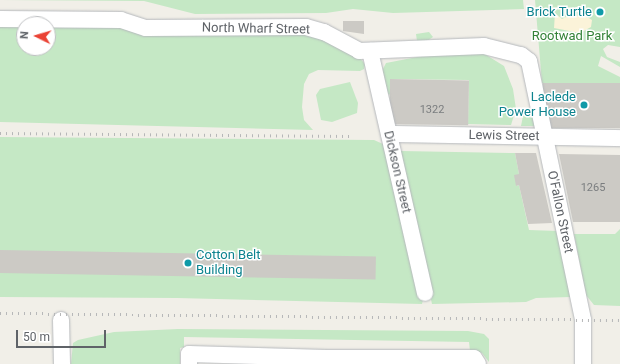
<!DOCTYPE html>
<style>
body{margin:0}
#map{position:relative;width:620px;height:364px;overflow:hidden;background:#f1efe8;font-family:Roboto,sans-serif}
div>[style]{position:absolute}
.green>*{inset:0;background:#c5e8c5}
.sand>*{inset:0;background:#fbf3d9}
.building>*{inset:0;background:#cccac5;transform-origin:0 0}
.roads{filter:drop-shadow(0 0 1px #b5b8bc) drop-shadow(0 0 1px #b5b8bc)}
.minor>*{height:16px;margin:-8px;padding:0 8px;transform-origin:8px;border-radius:8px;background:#fff}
.rail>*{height:3px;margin-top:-1.5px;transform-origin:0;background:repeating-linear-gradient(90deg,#b6b7b8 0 1px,transparent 0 6px)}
.dots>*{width:11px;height:11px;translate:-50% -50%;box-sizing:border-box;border:2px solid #fff;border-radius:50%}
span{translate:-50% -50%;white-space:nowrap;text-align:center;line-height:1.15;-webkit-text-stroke:3px #fff;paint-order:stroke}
.number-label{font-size:11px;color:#7a7d7f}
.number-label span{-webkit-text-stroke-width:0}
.culture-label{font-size:13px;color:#0d838f}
.right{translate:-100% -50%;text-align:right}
.left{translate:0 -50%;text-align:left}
.street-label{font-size:13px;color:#5f6368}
.park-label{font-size:13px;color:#348238}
.north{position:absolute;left:16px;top:16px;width:40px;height:40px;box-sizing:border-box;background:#fff;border:1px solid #bfc1c3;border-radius:50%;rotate:275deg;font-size:11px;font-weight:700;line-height:16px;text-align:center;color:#5f6368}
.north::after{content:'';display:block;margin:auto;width:14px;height:18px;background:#ea4335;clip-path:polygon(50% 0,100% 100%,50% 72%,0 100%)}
.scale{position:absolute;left:16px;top:330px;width:90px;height:18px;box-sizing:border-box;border:2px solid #5f6368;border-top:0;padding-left:5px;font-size:12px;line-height:14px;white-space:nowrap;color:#5f6368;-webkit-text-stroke:3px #fff;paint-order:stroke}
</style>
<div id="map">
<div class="green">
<div style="clip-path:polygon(0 0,523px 0,524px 9px,393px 13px,353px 9px,326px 13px,195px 14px,144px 1px)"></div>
<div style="clip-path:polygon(535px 0,620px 0,620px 47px,608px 45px,603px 49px,607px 57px,620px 62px,620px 67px,601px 56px,598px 66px,620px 77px,620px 83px,542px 83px)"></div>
<div style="clip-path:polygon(0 25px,24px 26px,24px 48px,48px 48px,48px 26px,306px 31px,358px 56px,365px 64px,364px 69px,360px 71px,318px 70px,309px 74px,304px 84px,302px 107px,304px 120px,313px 130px,0 122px)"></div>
<div style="clip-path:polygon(429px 32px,433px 37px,427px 41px,417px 41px,416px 34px)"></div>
<div style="clip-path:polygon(483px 53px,504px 66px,513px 89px,516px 109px,511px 125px,468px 124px,469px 80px,390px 79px,393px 96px,386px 93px,382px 71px,386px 63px,433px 54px)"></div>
<div style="clip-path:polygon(350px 82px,358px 103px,357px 113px,332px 122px,321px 120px,316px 95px,320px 89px)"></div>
<div style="clip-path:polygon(533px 112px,535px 126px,521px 126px,523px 116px)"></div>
<div style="clip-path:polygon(0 137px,374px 140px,383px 144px,423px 300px,422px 304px,177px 298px,0 297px)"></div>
<div style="clip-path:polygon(401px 151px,515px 153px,519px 174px,516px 186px,519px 185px,529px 230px,558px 231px,571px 297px,536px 298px,526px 302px,432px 304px,400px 154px)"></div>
<div style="clip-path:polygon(620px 229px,620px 306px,594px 305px,586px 295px,574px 234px,615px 234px)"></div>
<div style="clip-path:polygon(178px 329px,468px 331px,484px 334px,489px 339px,489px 362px,482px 353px,470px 351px,469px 342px,184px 337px,184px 347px,180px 348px,180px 364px,71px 364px,73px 343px,78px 340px,114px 332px)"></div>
</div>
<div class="sand">
<div style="clip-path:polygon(555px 13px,562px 19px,570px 15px,587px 17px,592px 20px,591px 27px,580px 33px,554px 28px)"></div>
</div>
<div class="building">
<div style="clip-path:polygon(343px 21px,364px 21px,364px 34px,343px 31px)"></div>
<div style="left:390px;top:79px;width:79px;height:45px;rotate:1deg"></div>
<div style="left:543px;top:83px;width:77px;height:45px"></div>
<div style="clip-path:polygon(515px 153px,536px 153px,552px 223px,528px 224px,519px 185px,516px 186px,514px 175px,519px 174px)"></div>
<div style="clip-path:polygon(559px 154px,620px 155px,620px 222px,573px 222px)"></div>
<div style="left:0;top:250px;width:376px;height:23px;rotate:1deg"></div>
</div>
<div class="roads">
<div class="minor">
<div style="left:0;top:19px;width:121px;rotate:0.5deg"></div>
<div style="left:121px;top:20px;width:26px;rotate:18deg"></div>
<div style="left:146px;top:28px;width:160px;rotate:-0.4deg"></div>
<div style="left:306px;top:27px;width:19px;rotate:16deg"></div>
<div style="left:324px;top:32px;width:40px;rotate:28deg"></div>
<div style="left:359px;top:51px;width:125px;rotate:-2.3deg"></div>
<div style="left:484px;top:46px;width:38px;rotate:14deg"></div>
<div style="left:521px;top:55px;width:10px;rotate:37deg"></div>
<div style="left:529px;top:61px;width:265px;rotate:78.2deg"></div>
<div style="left:583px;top:320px;width:44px;rotate:90deg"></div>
<div style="left:370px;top:51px;width:248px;rotate:77.2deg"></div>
<div style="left:389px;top:134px;width:231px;rotate:1deg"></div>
<div style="left:61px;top:320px;width:44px;rotate:88.7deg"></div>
<div style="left:189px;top:364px;width:10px;rotate:-90deg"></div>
<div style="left:189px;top:354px;width:137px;rotate:1.7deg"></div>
<div style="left:326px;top:364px;width:6px;rotate:-90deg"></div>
<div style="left:326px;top:358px;width:148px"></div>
<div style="left:474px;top:358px;width:7px;rotate:56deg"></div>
</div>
</div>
<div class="rail">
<div style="left:0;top:133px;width:349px;rotate:0.5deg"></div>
<div style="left:0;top:313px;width:620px;rotate:0.65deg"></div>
</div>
<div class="dots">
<div style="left:600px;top:12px;background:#0f9aa8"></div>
<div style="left:584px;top:105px;background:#0f9aa8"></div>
<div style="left:188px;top:263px;background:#0f9aa8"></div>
</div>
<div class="number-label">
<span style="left:432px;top:110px">1322</span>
<span style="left:593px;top:188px">1265</span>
</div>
<div class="culture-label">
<span class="right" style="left:592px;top:12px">Brick Turtle</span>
<span class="right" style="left:576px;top:105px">Laclede<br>Power House</span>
<span class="left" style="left:196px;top:263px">Cotton Belt<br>Building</span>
</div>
<div class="street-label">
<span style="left:256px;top:29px;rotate:1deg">North Wharf Street</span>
<span style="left:504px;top:136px;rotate:1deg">Lewis Street</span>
<span style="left:397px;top:172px;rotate:77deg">Dickson Street</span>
<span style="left:560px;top:212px;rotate:78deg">O'Fallon Street</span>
</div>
<div class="park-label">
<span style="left:572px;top:36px">Rootwad Park</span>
</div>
<div class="north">N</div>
<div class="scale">50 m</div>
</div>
